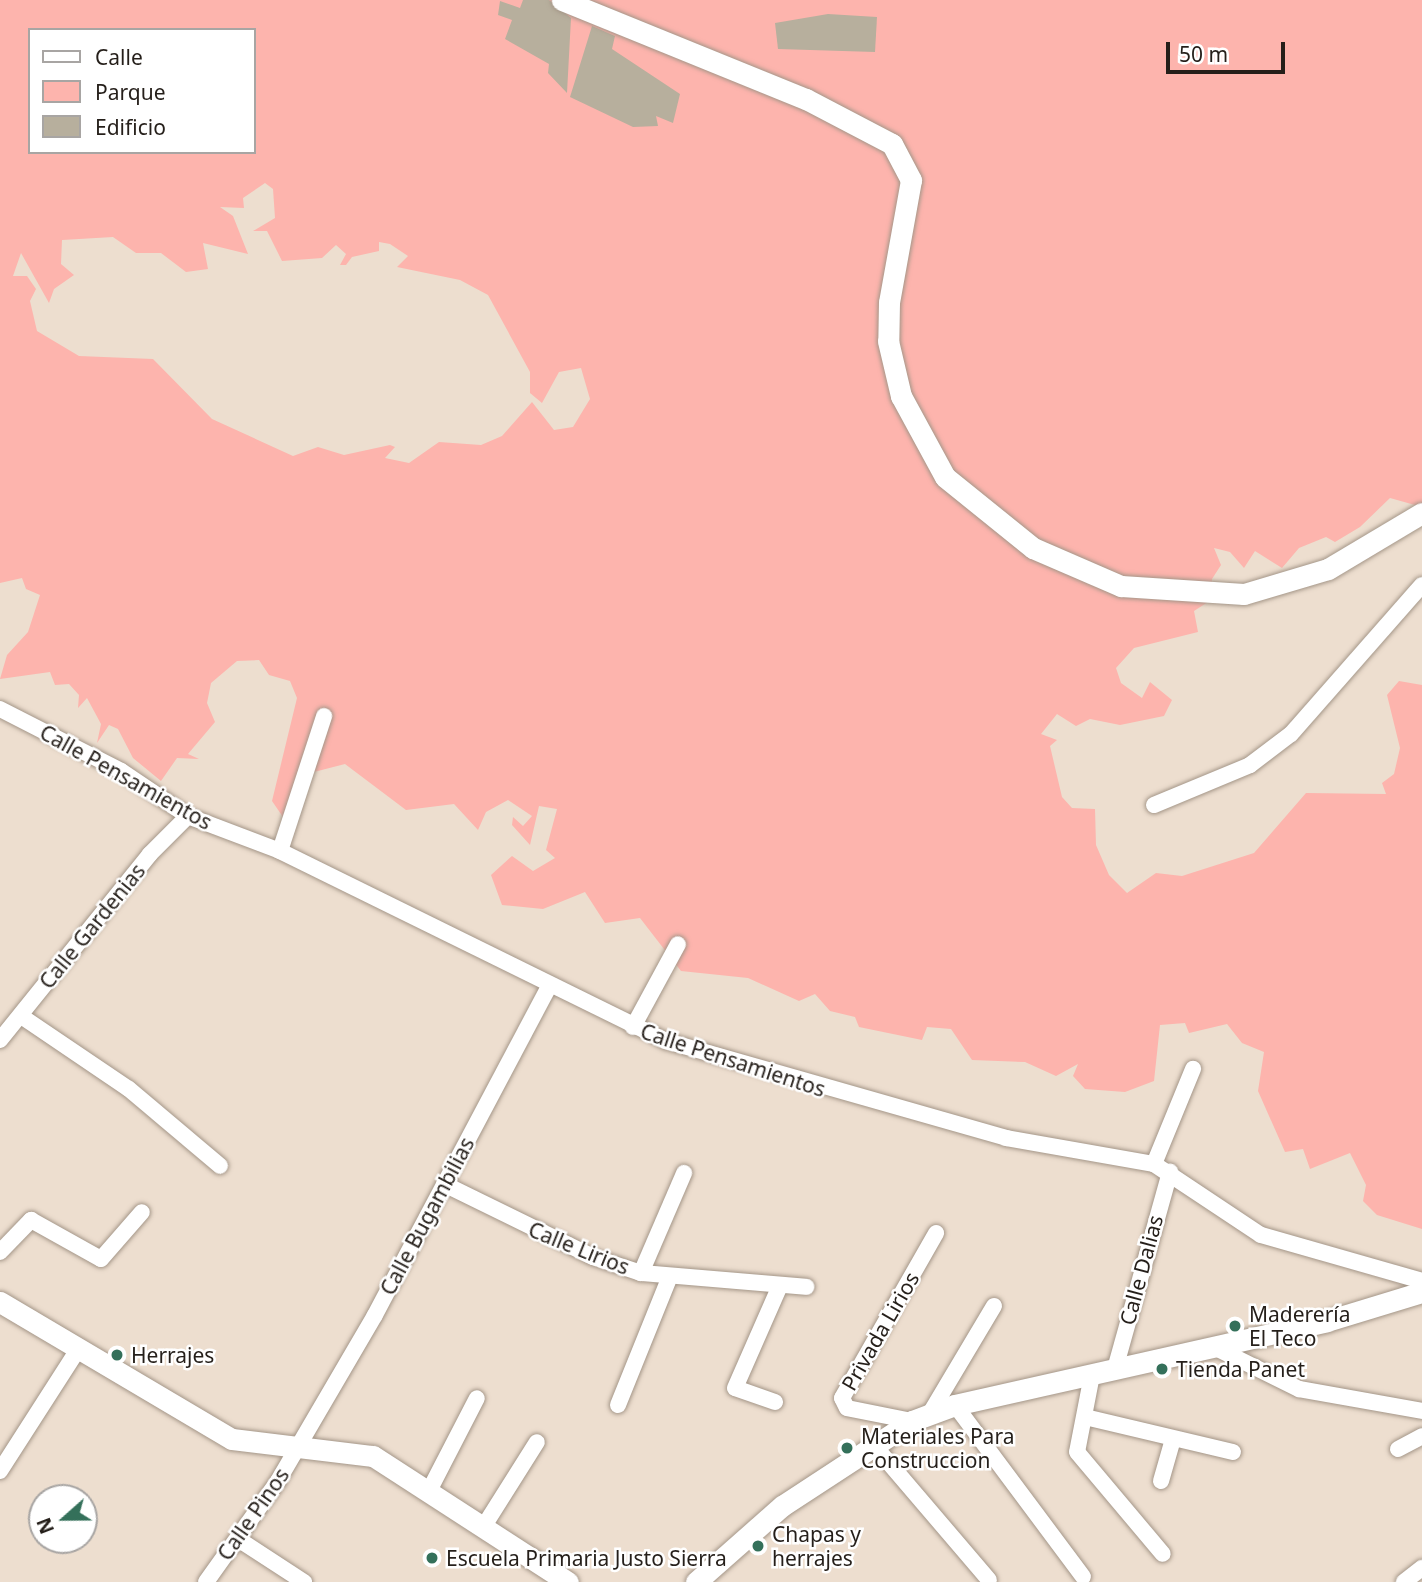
<!DOCTYPE html>
<meta charset="utf-8">
<style>
body{margin:0}
#map{position:relative;width:1422px;height:1582px;overflow:hidden;background:#eddecf;font-family:"Noto Sans",sans-serif}
div>[style]{position:absolute}
.green>*{inset:0;background:#fdb4ad}
.building>*{inset:0;background:#b7af9d}
.roads{filter:drop-shadow(0 0 2px #a49688) drop-shadow(0 0 2px #a49688)}
.minor>*{height:16px;margin:-8px;padding:0 8px;transform-origin:8px;border-radius:8px;background:#fff}
.secondary>*{height:21px;margin:-10.5px;padding:0 10.5px;transform-origin:10.5px;border-radius:10.5px;background:#fff}
.dots>*{width:19px;height:19px;translate:-50% -50%;box-sizing:border-box;border:4px solid #fff;border-radius:50%}
span{translate:-50% -50%;white-space:nowrap;text-align:center;line-height:1.15;-webkit-text-stroke:5px #fff;paint-order:stroke}
.street-label{font-size:21px;color:#251f1a}
.poi-label{font-size:21px;color:#251f1a}
.left{translate:0 -50%;text-align:left}
.legend{position:absolute;left:28px;top:28px;width:228px;height:126px;box-sizing:border-box;background:#fff;border:2px solid #a8a5a3;margin:0;padding:9px 12px;list-style:none;font-size:21px;color:#251f1a}
.legend li{display:flex;align-items:center;gap:14px;height:35px}
.legend b{width:35px;border:2px solid #a8a5a3}
.north{position:absolute;left:28px;top:1484px;width:70px;height:70px;box-sizing:border-box;background:#fff;border:2px solid #a8a5a3;border-radius:50%;rotate:249deg;font-size:19px;font-weight:700;line-height:28px;text-align:center;color:#251f1a}
.north::after{content:'';display:block;margin:auto;width:24px;height:32px;background:#34705a;clip-path:polygon(50% 0,100% 100%,50% 72%,0 100%)}
.scale{position:absolute;left:1166px;top:42px;width:119px;height:32px;box-sizing:border-box;border:4px solid #251f1a;border-top:0;padding-left:9px;font-size:21px;line-height:24px;white-space:nowrap;color:#251f1a;-webkit-text-stroke:5px #fff;paint-order:stroke}
</style>
<div id="map">
<div class="green">
<div style="clip-path:polygon(evenodd,0 0,1422px 0,1422px 507px,1390px 498px,1360px 527px,1335px 542px,1326px 537px,1299px 548px,1282px 568px,1255px 551px,1244px 568px,1230px 552px,1214px 548px,1221px 565px,1212px 579px,1211px 600px,1194px 611px,1198px 632px,1134px 648px,1116px 668px,1121px 683px,1142px 698px,1150px 682px,1172px 700px,1164px 716px,1120px 725px,1090px 719px,1076px 726px,1057px 714px,1041px 734px,1057px 740px,1050px 746px,1062px 797px,1072px 808px,1095px 809px,1096px 845px,1109px 875px,1127px 893px,1156px 873px,1182px 876px,1254px 853px,1306px 793px,1386px 794px,1382px 783px,1394px 774px,1400px 748px,1387px 695px,1399px 681px,1422px 685px,1422px 1229px,1377px 1215px,1363px 1201px,1366px 1185px,1350px 1153px,1310px 1169px,1303px 1149px,1285px 1152px,1258px 1091px,1264px 1052px,1242px 1043px,1227px 1024px,1189px 1033px,1185px 1023px,1160px 1025px,1154px 1081px,1125px 1092px,1085px 1089px,1073px 1076px,1078px 1064px,1056px 1076px,1025px 1062px,972px 1060px,951px 1029px,927px 1027px,922px 1040px,859px 1027px,855px 1017px,830px 1011px,815px 994px,799px 1001px,748px 978px,681px 971px,640px 918px,605px 923px,585px 892px,543px 909px,502px 905px,491px 875px,512px 856px,533px 871px,555px 858px,546px 850px,557px 809px,539px 806px,530px 845px,512px 825px,513px 817px,523px 826px,532px 816px,508px 800px,486px 812px,478px 830px,454px 804px,406px 810px,345px 764px,310px 773px,285px 820px,272px 801px,297px 698px,290px 681px,269px 675px,259px 660px,237px 661px,211px 683px,207px 703px,215px 722px,188px 754px,199px 759px,177px 758px,161px 781px,133px 758px,118px 729px,109px 725px,97px 743px,101px 724px,87px 698px,78px 708px,79px 695px,69px 684px,55px 685px,50px 672px,0 679px,7px 655px,28px 632px,40px 595px,26px 589px,22px 578px,0 583px,0 0,30px 30px,254px 30px,254px 152px,30px 152px,30px 30px,0 0,265px 183px,273px 189px,275px 218px,253px 231px,267px 231px,282px 261px,322px 258px,336px 245px,346px 254px,340px 265px,346px 265px,352px 257px,379px 251px,379px 242px,390px 244px,408px 256px,397px 267px,460px 280px,488px 295px,530px 372px,530px 393px,542px 403px,559px 372px,581px 368px,590px 399px,573px 427px,554px 430px,532px 402px,502px 436px,481px 445px,439px 442px,409px 463px,385px 458px,395px 447px,390px 445px,344px 455px,318px 447px,293px 456px,212px 419px,153px 359px,79px 356px,37px 331px,30px 301px,36px 289px,27px 276px,13px 276px,21px 253px,49px 303px,54px 289px,74px 275px,61px 264px,62px 240px,113px 237px,136px 253px,161px 253px,186px 272px,208px 269px,203px 243px,248px 254px,233px 216px,220px 207px,244px 208px,243px 198px,265px 183px)"></div>
</div>
<div class="building">
<div style="clip-path:polygon(523px 0,549px 0,571px 18px,567px 93px,548px 73px,549px 64px,505px 39px,512px 20px,498px 15px,500px 1px,520px 8px)"></div>
<div style="clip-path:polygon(828px 14px,877px 17px,875px 52px,778px 49px,775px 23px)"></div>
<div style="clip-path:polygon(592px 26px,615px 36px,612px 49px,680px 94px,673px 123px,656px 116px,658px 126px,633px 127px,570px 97px)"></div>
</div>
<div class="roads">
<div class="minor">
<div style="left:0;top:709px;width:136px;rotate:27.1deg"></div>
<div style="left:121px;top:771px;width:81px;rotate:33.9deg"></div>
<div style="left:188px;top:816px;width:98px;rotate:20.8deg"></div>
<div style="left:280px;top:851px;width:430px;rotate:26.2deg"></div>
<div style="left:666px;top:1041px;width:354px;rotate:15.9deg"></div>
<div style="left:1006px;top:1138px;width:150px;rotate:10deg"></div>
<div style="left:1154px;top:1164px;width:128px;rotate:33.6deg"></div>
<div style="left:1261px;top:1235px;width:167px;rotate:15.9deg"></div>
<div style="left:1154px;top:805px;width:104px;rotate:-22.6deg"></div>
<div style="left:1250px;top:765px;width:51px;rotate:-37.1deg"></div>
<div style="left:1291px;top:734px;width:198px;rotate:-48.7deg"></div>
<div style="left:280px;top:851px;width:142px;rotate:-71.9deg"></div>
<div style="left:21px;top:1016px;width:130px;rotate:34.1deg"></div>
<div style="left:129px;top:1089px;width:119px;rotate:40.2deg"></div>
<div style="left:633px;top:1027px;width:94px;rotate:-61.5deg"></div>
<div style="left:0;top:1040px;width:239px;rotate:-51.1deg"></div>
<div style="left:150px;top:854px;width:54px;rotate:-45deg"></div>
<div style="left:1154px;top:1164px;width:103px;rotate:-67.7deg"></div>
<div style="left:444px;top:1184px;width:166px;rotate:26.1deg"></div>
<div style="left:593px;top:1257px;width:51px;rotate:18.4deg"></div>
<div style="left:641px;top:1273px;width:166px;rotate:4.8deg"></div>
<div style="left:0;top:1252px;width:45px;rotate:-45.9deg"></div>
<div style="left:31px;top:1220px;width:80px;rotate:29.1deg"></div>
<div style="left:101px;top:1259px;width:62px;rotate:-48.9deg"></div>
<div style="left:641px;top:1273px;width:109px;rotate:-66.7deg"></div>
<div style="left:1216px;top:1348px;width:93px;rotate:26.3deg"></div>
<div style="left:1299px;top:1389px;width:125px;rotate:10.1deg"></div>
<div style="left:1115px;top:1369px;width:205px;rotate:-74.4deg"></div>
<div style="left:1092px;top:1375px;width:78px;rotate:101deg"></div>
<div style="left:1077px;top:1452px;width:133px;rotate:49.9deg"></div>
<div style="left:775px;top:1402px;width:42px;rotate:-160.7deg"></div>
<div style="left:735px;top:1388px;width:109px;rotate:-66.3deg"></div>
<div style="left:618px;top:1405px;width:139px;rotate:-68deg"></div>
<div style="left:955px;top:1405px;width:214px;rotate:53.3deg"></div>
<div style="left:929px;top:1415px;width:127px;rotate:-59.2deg"></div>
<div style="left:1085px;top:1417px;width:152px;rotate:13.3deg"></div>
<div style="left:912px;top:1421px;width:66px;rotate:-168.7deg"></div>
<div style="left:847px;top:1408px;width:11px;rotate:-117deg"></div>
<div style="left:842px;top:1398px;width:190px;rotate:-60.3deg"></div>
<div style="left:872px;top:1443px;width:180px;rotate:49.5deg"></div>
<div style="left:1398px;top:1449px;width:27px;rotate:-28deg"></div>
<div style="left:0;top:1471px;width:143px;rotate:-57.3deg"></div>
<div style="left:1161px;top:1481px;width:40px;rotate:-74deg"></div>
<div style="left:430px;top:1489px;width:102px;rotate:-62.7deg"></div>
<div style="left:484px;top:1526px;width:99px;rotate:-57.8deg"></div>
<div style="left:238px;top:1539px;width:79px;rotate:33.1deg"></div>
<div style="left:206px;top:1582px;width:124px;rotate:-54.5deg"></div>
<div style="left:278px;top:1481px;width:192px;rotate:-59.7deg"></div>
<div style="left:375px;top:1315px;width:374px;rotate:-62.1deg"></div>
<div style="left:1404px;top:1582px;width:23px;rotate:-38deg"></div>
</div>
<div class="secondary">
<div style="left:562px;top:0;width:263px;rotate:22.1deg"></div>
<div style="left:806px;top:99px;width:97px;rotate:27.6deg"></div>
<div style="left:892px;top:144px;width:41px;rotate:62.2deg"></div>
<div style="left:911px;top:180px;width:124px;rotate:100.2deg"></div>
<div style="left:889px;top:302px;width:39px;rotate:91deg"></div>
<div style="left:888px;top:341px;width:57px;rotate:76.7deg"></div>
<div style="left:901px;top:396px;width:92px;rotate:61.5deg"></div>
<div style="left:945px;top:477px;width:113px;rotate:38.9deg"></div>
<div style="left:1033px;top:548px;width:96px;rotate:23.4deg"></div>
<div style="left:1121px;top:586px;width:123px;rotate:3.7deg"></div>
<div style="left:1244px;top:594px;width:88px;rotate:-16.6deg"></div>
<div style="left:1328px;top:569px;width:109px;rotate:-30.8deg"></div>
<div style="left:0;top:1302px;width:269px;rotate:30.6deg"></div>
<div style="left:232px;top:1439px;width:142px;rotate:6.9deg"></div>
<div style="left:373px;top:1456px;width:232px;rotate:32.9deg"></div>
<div style="left:696px;top:1582px;width:115px;rotate:-41.5deg"></div>
<div style="left:782px;top:1506px;width:155px;rotate:-33.2deg"></div>
<div style="left:912px;top:1421px;width:46px;rotate:-20.4deg"></div>
<div style="left:955px;top:1405px;width:381px;rotate:-12.7deg"></div>
<div style="left:1327px;top:1321px;width:99px;rotate:-17deg"></div>
</div>
</div>
<div class="dots">
<div style="left:1235px;top:1326px;background:#34705a"></div>
<div style="left:117px;top:1355px;background:#34705a"></div>
<div style="left:1162px;top:1369px;background:#34705a"></div>
<div style="left:847px;top:1448px;background:#34705a"></div>
<div style="left:758px;top:1546px;background:#34705a"></div>
<div style="left:432px;top:1558px;background:#34705a"></div>
</div>
<div class="street-label">
<span style="left:126px;top:777px;rotate:29deg">Calle Pensamientos</span>
<span style="left:92px;top:926px;rotate:-51deg">Calle Gardenias</span>
<span style="left:733px;top:1060px;rotate:18deg">Calle Pensamientos</span>
<span style="left:427px;top:1216px;rotate:-62deg">Calle Bugambilias</span>
<span style="left:579px;top:1248px;rotate:22deg">Calle Lirios</span>
<span style="left:1141px;top:1270px;rotate:-75deg">Calle Dalias</span>
<span style="left:880px;top:1331px;rotate:-60deg">Privada Lirios</span>
<span style="left:253px;top:1514px;rotate:-55deg">Calle Pinos</span>
</div>
<div class="poi-label">
<span class="left" style="left:1249px;top:1326px">Maderería<br>El Teco</span>
<span class="left" style="left:131px;top:1355px">Herrajes</span>
<span class="left" style="left:1176px;top:1369px">Tienda Panet</span>
<span class="left" style="left:861px;top:1448px">Materiales Para<br>Construccion</span>
<span class="left" style="left:772px;top:1546px">Chapas y<br>herrajes</span>
<span class="left" style="left:446px;top:1558px">Escuela Primaria Justo Sierra</span>
</div>
<ul class="legend">
<li><b style="height:9px;background:#fff"></b>Calle</li>
<li><b style="height:19px;background:#fdb4ad"></b>Parque</li>
<li><b style="height:19px;background:#b7af9d"></b>Edificio</li>
</ul>
<div class="north">N</div>
<div class="scale">50 m</div>
</div>
